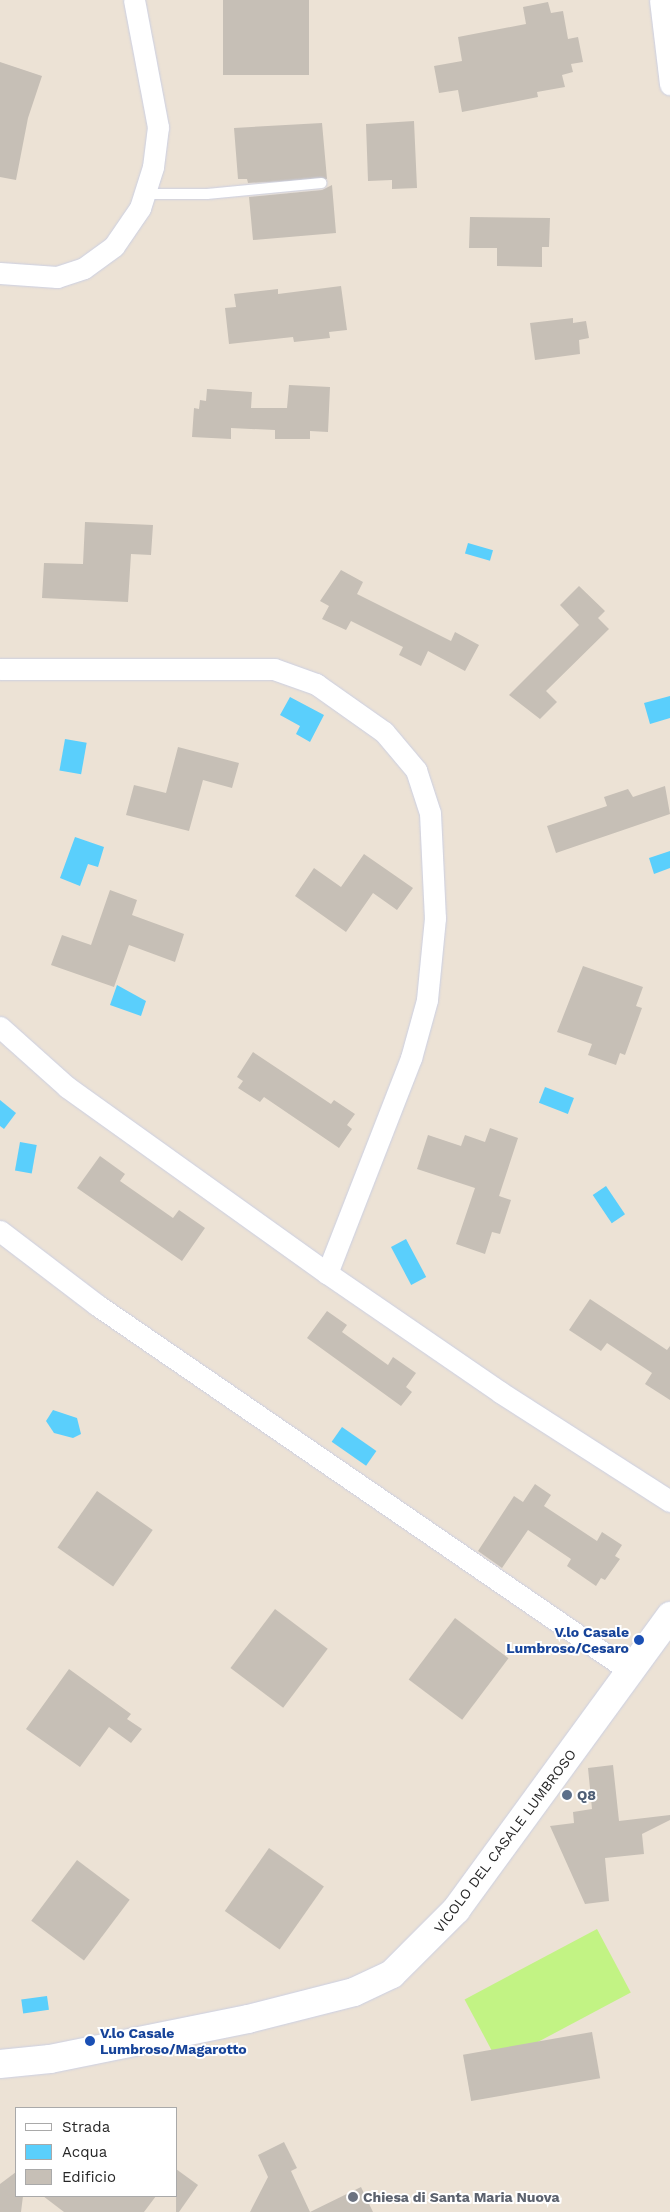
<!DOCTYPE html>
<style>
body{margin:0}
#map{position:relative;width:670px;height:2212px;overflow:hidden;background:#ece2d5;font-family:"Work Sans",sans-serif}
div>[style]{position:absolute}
.pitch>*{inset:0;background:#c2f384;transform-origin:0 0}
.water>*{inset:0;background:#5acffc;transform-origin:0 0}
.building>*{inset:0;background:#c6bfb6;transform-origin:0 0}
.roads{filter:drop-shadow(0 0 1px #cbcfe2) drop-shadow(0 0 1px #cbcfe2)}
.lane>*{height:10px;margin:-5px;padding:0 5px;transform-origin:5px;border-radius:5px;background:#fff}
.street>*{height:21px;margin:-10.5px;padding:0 10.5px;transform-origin:10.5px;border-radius:10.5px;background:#fff}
.secondary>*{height:28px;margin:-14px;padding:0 14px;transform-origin:14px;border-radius:14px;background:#fff}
.dots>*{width:14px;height:14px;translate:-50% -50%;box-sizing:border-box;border:2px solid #fff;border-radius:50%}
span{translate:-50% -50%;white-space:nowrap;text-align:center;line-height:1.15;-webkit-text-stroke:4px #fff;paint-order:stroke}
.transit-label{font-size:14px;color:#164399;font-weight:700}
.right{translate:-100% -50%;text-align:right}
.left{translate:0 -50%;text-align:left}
.service-label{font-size:14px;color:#4e5e75;font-weight:700}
.street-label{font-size:14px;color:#272727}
.worship-label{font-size:14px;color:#5b616d;font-weight:700}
.legend{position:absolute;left:15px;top:2107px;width:162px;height:90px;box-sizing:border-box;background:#fff;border:1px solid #a9a9a9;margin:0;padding:6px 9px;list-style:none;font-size:15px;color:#272727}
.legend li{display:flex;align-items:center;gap:10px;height:25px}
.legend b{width:25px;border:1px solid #a9a9a9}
</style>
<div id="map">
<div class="pitch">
<div style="left:597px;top:1929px;width:72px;height:150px;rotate:62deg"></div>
</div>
<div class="water">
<div style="left:468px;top:543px;width:26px;height:11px;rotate:16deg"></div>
<div style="clip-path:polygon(670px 696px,670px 718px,650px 724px,644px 703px)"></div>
<div style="clip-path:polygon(290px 697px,324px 715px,310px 742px,296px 734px,300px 726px,280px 715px)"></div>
<div style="left:65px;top:739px;width:22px;height:32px;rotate:10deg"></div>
<div style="clip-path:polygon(75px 837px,104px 847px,98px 867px,88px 864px,80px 886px,60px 878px)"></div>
<div style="clip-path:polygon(670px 851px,670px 868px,654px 874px,649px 858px)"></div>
<div style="clip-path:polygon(117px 985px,146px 1001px,141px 1016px,110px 1005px)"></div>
<div style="left:545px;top:1087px;width:31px;height:17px;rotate:21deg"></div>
<div style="clip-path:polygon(0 1100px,16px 1113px,4px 1129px,0 1126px)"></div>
<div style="left:20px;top:1142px;width:17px;height:29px;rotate:10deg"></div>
<div style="left:606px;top:1186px;width:34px;height:16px;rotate:56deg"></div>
<div style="left:406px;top:1239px;width:43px;height:17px;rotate:62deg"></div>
<div style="clip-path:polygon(53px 1410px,77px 1418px,81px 1434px,73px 1438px,54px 1433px,46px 1421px)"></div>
<div style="left:342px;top:1427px;width:42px;height:18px;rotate:35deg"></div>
<div style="left:47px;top:1996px;width:14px;height:26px;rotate:82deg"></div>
</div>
<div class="building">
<div style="left:223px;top:0;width:86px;height:75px"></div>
<div style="clip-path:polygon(548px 2px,551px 13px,563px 11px,568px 39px,578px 37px,583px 62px,571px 64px,573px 72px,562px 75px,565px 87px,537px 92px,538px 97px,462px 112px,458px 90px,439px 93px,434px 66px,462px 61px,458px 37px,526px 24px,523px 7px)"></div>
<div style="clip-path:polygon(0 62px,42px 76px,28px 118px,16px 180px,0 177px)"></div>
<div style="clip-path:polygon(414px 121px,417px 188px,392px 189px,392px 180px,368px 181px,366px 124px)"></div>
<div style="clip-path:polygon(322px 123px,327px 179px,248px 183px,247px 179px,238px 179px,234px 128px)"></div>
<div style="clip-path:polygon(332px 185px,336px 233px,253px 240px,249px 197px,322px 190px)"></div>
<div style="clip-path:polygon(470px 217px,550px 218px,549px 247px,542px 247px,542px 267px,497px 266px,497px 248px,469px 248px)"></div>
<div style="clip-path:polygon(341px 286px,347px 330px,329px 332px,330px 338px,294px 342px,293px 337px,229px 344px,225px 308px,236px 307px,234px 294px,278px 289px,278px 294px)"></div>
<div style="clip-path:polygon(573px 318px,573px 323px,586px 321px,589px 338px,579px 340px,580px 354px,535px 360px,530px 323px)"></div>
<div style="clip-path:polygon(289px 385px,330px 387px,328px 432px,310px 431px,310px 439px,275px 439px,275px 430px,231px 428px,231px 439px,192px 437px,194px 408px,199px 409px,200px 400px,206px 401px,207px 389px,252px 392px,251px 408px,287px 408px)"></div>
<div style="clip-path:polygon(85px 522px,153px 525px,151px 555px,131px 554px,128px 602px,42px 598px,44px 563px,83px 564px)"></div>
<div style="clip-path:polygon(341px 570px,363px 582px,357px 594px,451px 641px,455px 632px,479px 645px,465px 671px,428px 651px,421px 666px,399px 655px,403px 647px,351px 621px,346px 630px,322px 619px,329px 606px,320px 601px)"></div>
<div style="clip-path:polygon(579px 586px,605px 611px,598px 618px,609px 629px,546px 691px,557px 702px,540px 719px,509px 695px,579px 625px,560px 605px)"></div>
<div style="clip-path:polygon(178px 747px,239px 763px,232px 788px,203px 780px,189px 831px,126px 815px,134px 785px,166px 793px)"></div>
<div style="clip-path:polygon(665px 786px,670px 814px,556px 853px,547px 826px,607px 806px,604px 797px,628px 789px,633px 797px)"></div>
<div style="clip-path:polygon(364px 854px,413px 888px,397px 910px,373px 893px,346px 932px,295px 896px,314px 868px,341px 887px)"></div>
<div style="clip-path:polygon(110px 890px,137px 900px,132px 915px,184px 934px,175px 962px,129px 945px,114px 987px,51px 965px,62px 935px,91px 945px)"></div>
<div style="clip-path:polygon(583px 966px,643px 987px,636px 1006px,642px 1008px,625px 1055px,620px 1053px,616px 1065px,588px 1055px,592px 1044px,557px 1032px)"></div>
<div style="clip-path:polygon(253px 1052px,331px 1104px,334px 1100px,355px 1114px,347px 1125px,352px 1129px,339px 1148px,264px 1097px,260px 1102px,238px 1088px,243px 1081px,237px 1077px)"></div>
<div style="clip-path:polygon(490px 1128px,518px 1138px,499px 1196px,511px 1200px,500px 1234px,492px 1232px,485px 1254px,456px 1244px,475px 1188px,417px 1169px,428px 1135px,461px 1146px,465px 1135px,485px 1142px)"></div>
<div style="clip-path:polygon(100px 1156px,125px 1174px,120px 1181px,173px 1218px,179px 1210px,205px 1228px,182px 1261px,77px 1188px)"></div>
<div style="clip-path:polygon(590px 1299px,667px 1350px,670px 1346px,670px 1400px,645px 1384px,652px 1373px,607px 1343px,601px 1351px,569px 1330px)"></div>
<div style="clip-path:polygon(327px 1311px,347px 1325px,342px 1332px,388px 1365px,393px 1357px,416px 1373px,406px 1387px,412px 1392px,401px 1406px,307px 1338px)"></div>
<div style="clip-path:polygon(535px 1484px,551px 1495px,544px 1506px,597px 1541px,602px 1532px,622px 1545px,615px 1556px,620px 1559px,605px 1580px,601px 1578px,596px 1586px,567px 1566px,571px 1559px,528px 1530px,502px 1568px,478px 1551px,514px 1496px,523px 1502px)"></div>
<div style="left:97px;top:1491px;width:68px;height:69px;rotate:35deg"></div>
<div style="left:275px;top:1609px;width:66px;height:74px;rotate:37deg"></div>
<div style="left:455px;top:1618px;width:67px;height:77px;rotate:37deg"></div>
<div style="clip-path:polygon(69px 1669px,131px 1714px,127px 1719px,142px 1729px,131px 1743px,109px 1727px,80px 1767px,26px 1729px)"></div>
<div style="clip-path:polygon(613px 1765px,619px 1821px,670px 1815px,670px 1820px,642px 1834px,644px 1854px,605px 1858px,609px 1901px,585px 1904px,550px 1826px,574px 1823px,573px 1812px,592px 1809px,588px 1768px)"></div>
<div style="left:269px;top:1848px;width:67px;height:77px;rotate:35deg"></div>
<div style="left:77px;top:1860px;width:66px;height:76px;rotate:37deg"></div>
<div style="left:592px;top:2032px;width:47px;height:131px;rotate:80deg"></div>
<div style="clip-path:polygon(284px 2142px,297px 2168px,291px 2171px,310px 2212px,361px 2187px,373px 2212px,250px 2212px,268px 2177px,258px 2155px)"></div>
<div style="clip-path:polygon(176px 2169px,198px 2185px,179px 2212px,176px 2212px)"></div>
<div style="clip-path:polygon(16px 2172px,16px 2196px,23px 2196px,21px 2212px,0 2212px,0 2184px)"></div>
<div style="clip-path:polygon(43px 2196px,156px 2196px,144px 2212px,64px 2212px)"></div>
</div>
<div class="roads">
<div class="lane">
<div style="left:146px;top:194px;width:61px"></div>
<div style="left:207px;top:194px;width:115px;rotate:-5.5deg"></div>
</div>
<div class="street">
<div style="left:660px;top:0;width:85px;rotate:83.2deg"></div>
<div style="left:0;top:273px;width:57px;rotate:4deg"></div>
<div style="left:57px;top:277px;width:28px;rotate:-18deg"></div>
<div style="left:84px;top:268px;width:37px;rotate:-36deg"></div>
<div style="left:114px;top:246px;width:46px;rotate:-55.6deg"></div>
<div style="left:140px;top:208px;width:43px;rotate:-72.4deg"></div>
<div style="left:153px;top:167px;width:40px;rotate:-82.9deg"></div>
<div style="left:158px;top:127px;width:129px;rotate:-100.7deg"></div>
<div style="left:0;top:669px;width:274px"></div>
<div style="left:274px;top:669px;width:45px;rotate:19.7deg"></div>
<div style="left:316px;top:684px;width:83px;rotate:35.2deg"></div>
<div style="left:384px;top:732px;width:50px;rotate:49.9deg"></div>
<div style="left:416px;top:770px;width:45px;rotate:72deg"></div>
<div style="left:430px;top:813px;width:105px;rotate:87.3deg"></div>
<div style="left:435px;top:918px;width:82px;rotate:95.6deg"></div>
<div style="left:427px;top:1000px;width:60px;rotate:105.4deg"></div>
<div style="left:411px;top:1058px;width:231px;rotate:111.3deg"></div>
<div style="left:0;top:1027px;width:90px;rotate:41.8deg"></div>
<div style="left:67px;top:1087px;width:320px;rotate:35.6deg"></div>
<div style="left:327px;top:1273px;width:210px;rotate:34.5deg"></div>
<div style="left:500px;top:1392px;width:202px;rotate:32.7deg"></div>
<div style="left:0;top:1231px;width:122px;rotate:37.3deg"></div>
<div style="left:97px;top:1305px;width:647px;rotate:34.48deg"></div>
</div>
<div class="secondary">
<div style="left:0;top:2064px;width:50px;rotate:-5.7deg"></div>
<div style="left:50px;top:2059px;width:202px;rotate:-11.4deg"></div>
<div style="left:248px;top:2019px;width:109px;rotate:-14.3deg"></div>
<div style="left:354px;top:1992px;width:42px;rotate:-25.3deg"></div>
<div style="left:392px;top:1974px;width:91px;rotate:-45deg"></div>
<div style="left:456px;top:1910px;width:364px;rotate:-53.9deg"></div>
</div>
</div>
<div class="dots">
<div style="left:639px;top:1640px;background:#1a4fb4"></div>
<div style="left:567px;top:1795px;background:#5c6f8a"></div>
<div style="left:90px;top:2041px;background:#1a4fb4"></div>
<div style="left:353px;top:2197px;background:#6b7280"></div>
</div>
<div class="transit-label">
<span class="right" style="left:629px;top:1640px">V.lo Casale<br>Lumbroso/Cesaro</span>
<span class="left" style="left:100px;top:2041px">V.lo Casale<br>Lumbroso/Magarotto</span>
</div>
<div class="service-label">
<span class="left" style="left:577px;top:1795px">Q8</span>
</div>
<div class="street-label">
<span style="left:505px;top:1841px;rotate:-53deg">VICOLO DEL CASALE LUMBROSO</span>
</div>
<div class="worship-label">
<span class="left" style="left:363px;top:2197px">Chiesa di Santa Maria Nuova</span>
</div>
<ul class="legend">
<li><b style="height:6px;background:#fff"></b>Strada</li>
<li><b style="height:14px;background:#5acffc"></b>Acqua</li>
<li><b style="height:14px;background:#c6bfb6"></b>Edificio</li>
</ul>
</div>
